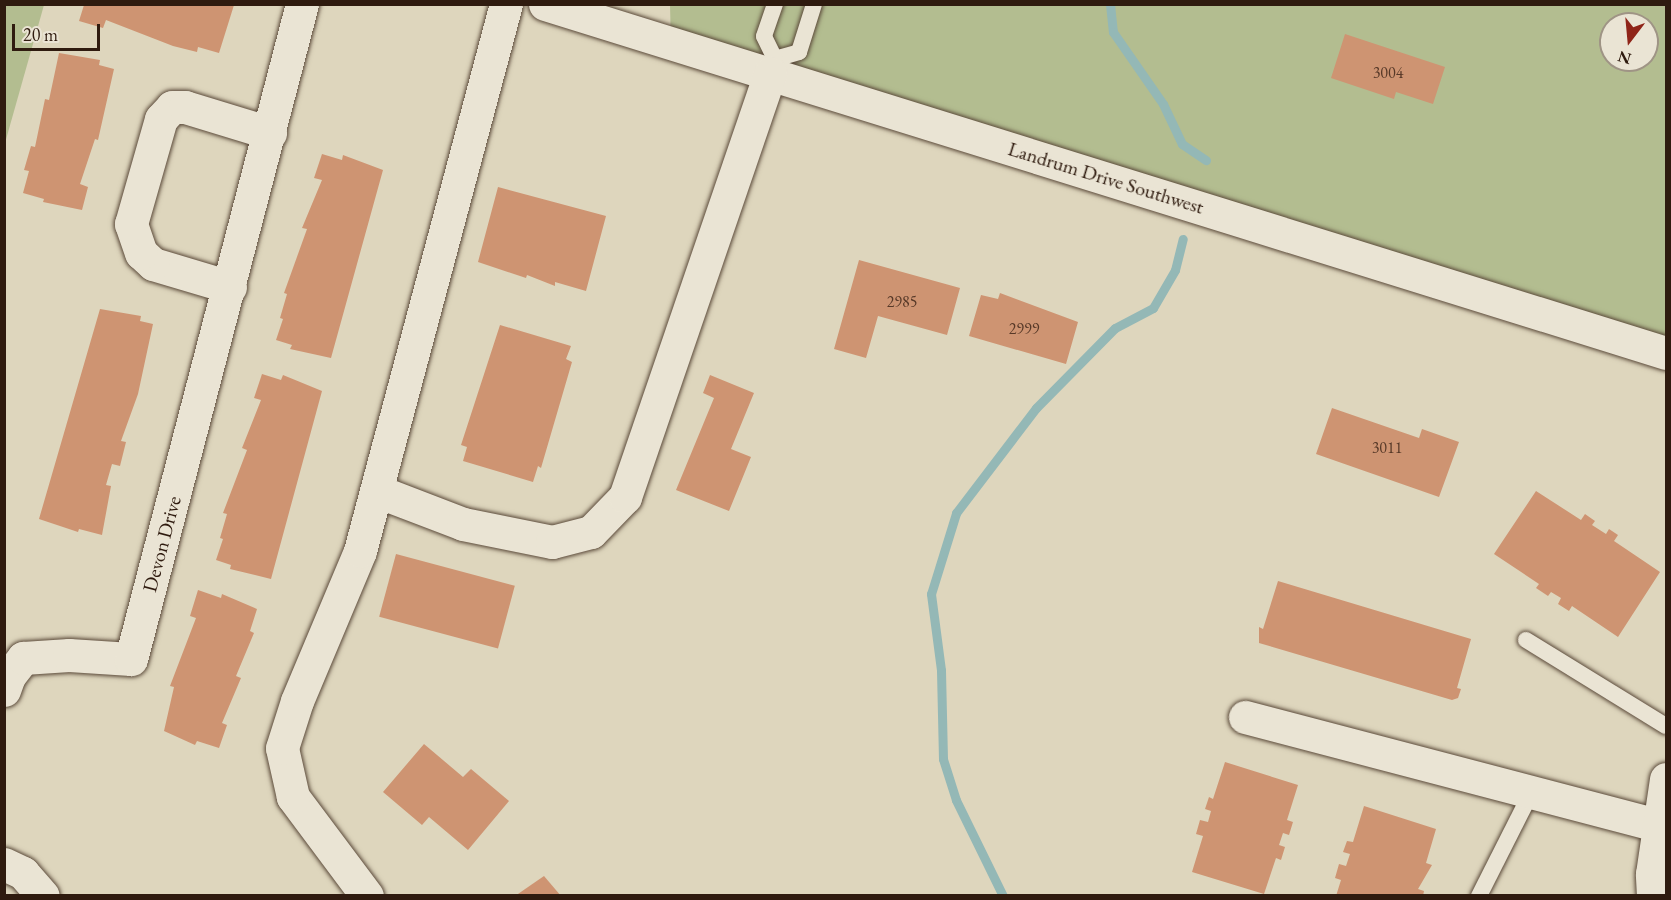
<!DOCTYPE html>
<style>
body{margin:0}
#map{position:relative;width:1671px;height:900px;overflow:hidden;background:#ded6bd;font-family:"EB Garamond",serif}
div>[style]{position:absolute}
.green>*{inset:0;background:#b3bd90}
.stream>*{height:9px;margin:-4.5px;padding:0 4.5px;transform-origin:4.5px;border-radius:4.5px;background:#94b8b6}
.building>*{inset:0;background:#ce9472;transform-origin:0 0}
.roads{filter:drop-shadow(0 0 2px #5b4a3a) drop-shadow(0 0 2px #5b4a3a)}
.lane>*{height:16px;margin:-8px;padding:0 8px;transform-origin:8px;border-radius:8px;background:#eae4d4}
.street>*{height:33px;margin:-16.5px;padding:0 16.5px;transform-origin:16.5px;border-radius:16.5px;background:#eae4d4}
span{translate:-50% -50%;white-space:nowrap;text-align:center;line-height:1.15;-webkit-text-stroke:4.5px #eae4d4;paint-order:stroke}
.number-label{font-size:16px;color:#573928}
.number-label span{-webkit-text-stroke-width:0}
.street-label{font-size:20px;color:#2f1b0f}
.frame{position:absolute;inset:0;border:6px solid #2f1b0f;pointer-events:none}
.north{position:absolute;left:1599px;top:12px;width:60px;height:60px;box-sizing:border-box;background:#eae4d4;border:2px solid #9f9485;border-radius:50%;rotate:196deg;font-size:16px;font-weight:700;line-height:24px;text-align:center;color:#2f1b0f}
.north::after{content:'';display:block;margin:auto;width:21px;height:27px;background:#8f2418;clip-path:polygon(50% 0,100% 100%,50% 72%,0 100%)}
.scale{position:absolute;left:12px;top:24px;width:88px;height:27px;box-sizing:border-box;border:3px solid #2f1b0f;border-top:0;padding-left:8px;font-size:18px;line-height:21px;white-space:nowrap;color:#2f1b0f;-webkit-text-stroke:4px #eae4d4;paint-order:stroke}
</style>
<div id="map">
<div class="green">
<div style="clip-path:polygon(5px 4px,44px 5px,5px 143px,4px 5px)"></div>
<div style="clip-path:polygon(evenodd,670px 5px,1666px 5px,1666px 366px,671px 44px,670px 5px,1611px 24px,1647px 24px,1647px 60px,1611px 60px,1611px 24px)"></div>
</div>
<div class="stream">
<div style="left:1110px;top:4px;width:28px;rotate:84deg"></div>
<div style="left:1113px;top:32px;width:88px;rotate:55.2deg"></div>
<div style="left:1163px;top:104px;width:44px;rotate:64.6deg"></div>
<div style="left:1182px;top:144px;width:29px;rotate:34deg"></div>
<div style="left:1003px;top:896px;width:107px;rotate:-116.1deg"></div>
<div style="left:956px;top:800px;width:43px;rotate:-107.6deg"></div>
<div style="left:943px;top:759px;width:89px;rotate:-91.3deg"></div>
<div style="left:941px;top:670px;width:77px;rotate:-97.5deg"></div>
<div style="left:931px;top:594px;width:85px;rotate:-72.8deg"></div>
<div style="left:956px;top:513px;width:132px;rotate:-52.7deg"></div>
<div style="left:1036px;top:408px;width:112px;rotate:-45.4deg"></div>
<div style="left:1115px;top:328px;width:43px;rotate:-27.8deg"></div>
<div style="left:1153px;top:308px;width:44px;rotate:-59.9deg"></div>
<div style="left:1175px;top:270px;width:32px;rotate:-76deg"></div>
</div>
<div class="building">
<div style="clip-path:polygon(84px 5px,234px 5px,219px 53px,198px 47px,197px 52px,173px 46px,106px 20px,103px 28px,79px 21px)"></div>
<div style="clip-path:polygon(1345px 34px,1445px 67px,1433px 104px,1396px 92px,1394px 99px,1331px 78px)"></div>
<div style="clip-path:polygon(59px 53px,100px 60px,99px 65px,114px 69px,98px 140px,95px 139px,80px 184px,88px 187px,82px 210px,43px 202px,44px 199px,23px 193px,29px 171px,24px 170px,31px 146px,35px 147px,45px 99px,49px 100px)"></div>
<div style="clip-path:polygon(322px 154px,342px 160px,343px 155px,383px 170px,331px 358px,290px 349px,292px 345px,276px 340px,283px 319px,280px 318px,287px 294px,284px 293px,307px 229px,302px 228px,322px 180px,314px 178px)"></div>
<div style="clip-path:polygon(498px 187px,606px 216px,586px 291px,555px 282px,555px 286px,527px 275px,526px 278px,478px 262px)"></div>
<div style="clip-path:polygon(859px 260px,960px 288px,947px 335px,878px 316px,866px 358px,834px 349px)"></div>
<div style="clip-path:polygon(1000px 293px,1078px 322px,1066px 364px,969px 336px,981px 295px,998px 299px)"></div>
<div style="clip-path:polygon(100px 309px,141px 316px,140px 321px,153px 324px,138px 394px,121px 441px,126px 442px,120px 466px,112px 464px,106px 485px,111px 486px,102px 535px,79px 529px,78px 532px,39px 519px)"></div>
<div style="clip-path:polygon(500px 325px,571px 346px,566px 359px,572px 362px,541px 468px,538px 466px,533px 482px,463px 461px,467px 447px,461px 445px)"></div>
<div style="clip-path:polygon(262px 374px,281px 380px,283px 375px,322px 391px,271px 579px,230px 569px,231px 565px,216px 560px,223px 539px,220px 538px,227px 514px,223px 513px,247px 450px,242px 448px,261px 400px,254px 398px)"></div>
<div style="clip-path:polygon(710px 375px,754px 393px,731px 449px,751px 457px,729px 511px,676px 490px,714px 398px,703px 393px)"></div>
<div style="clip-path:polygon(1332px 408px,1419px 438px,1422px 429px,1459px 442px,1439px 497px,1316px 454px)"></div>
<div style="clip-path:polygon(1536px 491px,1581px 520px,1585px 514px,1595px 521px,1592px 525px,1606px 534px,1609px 529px,1618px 535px,1614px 541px,1660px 572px,1618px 637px,1572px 606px,1569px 611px,1558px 604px,1561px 598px,1551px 592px,1548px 596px,1536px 588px,1539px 584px,1494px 554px)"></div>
<div style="left:396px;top:554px;width:123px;height:65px;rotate:15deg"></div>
<div style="clip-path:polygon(1278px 581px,1471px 639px,1457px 688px,1461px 689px,1458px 698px,1452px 700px,1259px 643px,1259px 627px,1263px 629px)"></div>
<div style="clip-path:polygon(198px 590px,221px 598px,222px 594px,257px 609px,250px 631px,254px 633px,236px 676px,241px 678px,222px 723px,227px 725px,219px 748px,197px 741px,195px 745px,164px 731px,174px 687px,170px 686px,196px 618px,190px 616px)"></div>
<div style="clip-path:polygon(424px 744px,463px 777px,471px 769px,509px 801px,468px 850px,429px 817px,422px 825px,383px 792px)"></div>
<div style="clip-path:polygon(1225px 762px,1298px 785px,1287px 820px,1293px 822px,1289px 835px,1283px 833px,1279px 845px,1285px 847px,1281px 860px,1276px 858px,1264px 894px,1192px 872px,1203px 836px,1196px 834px,1200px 820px,1208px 822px,1211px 811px,1205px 809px,1209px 797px,1213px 799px)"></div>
<div style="clip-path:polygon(1364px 806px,1436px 829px,1426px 863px,1432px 865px,1418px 889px,1424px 891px,1423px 896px,1336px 896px,1341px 880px,1335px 878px,1339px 864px,1346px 866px,1350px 854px,1343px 852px,1347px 841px,1353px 842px)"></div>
<div style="clip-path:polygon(544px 876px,561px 896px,515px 896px)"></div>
</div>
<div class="roads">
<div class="lane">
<div style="left:775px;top:59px;width:25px;rotate:-16deg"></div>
<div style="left:799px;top:52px;width:50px;rotate:-72.6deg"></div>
<div style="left:772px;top:68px;width:9px;rotate:-72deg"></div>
<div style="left:775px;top:59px;width:25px;rotate:-116deg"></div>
<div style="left:764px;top:36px;width:34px;rotate:-71deg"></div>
<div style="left:1526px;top:640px;width:164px;rotate:31.6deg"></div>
<div style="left:1479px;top:896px;width:115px;rotate:-63.2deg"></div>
</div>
<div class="street">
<div style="left:545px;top:4px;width:1174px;rotate:17.29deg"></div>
<div style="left:230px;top:287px;width:80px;rotate:-163.4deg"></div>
<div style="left:153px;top:264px;width:16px;rotate:-137deg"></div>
<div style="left:141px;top:253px;width:31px;rotate:-109deg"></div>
<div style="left:131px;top:224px;width:109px;rotate:-74.1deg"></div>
<div style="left:161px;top:119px;width:16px;rotate:-47deg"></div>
<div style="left:172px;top:107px;width:13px"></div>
<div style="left:185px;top:107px;width:89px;rotate:17deg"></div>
<div style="left:377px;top:491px;width:92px;rotate:21deg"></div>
<div style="left:463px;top:524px;width:91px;rotate:11.4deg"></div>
<div style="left:552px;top:542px;width:40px;rotate:-14.4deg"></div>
<div style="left:591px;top:532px;width:49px;rotate:-45.8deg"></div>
<div style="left:625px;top:497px;width:448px;rotate:-71.1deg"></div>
<div style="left:4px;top:690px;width:15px;rotate:-70deg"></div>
<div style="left:9px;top:676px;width:23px;rotate:-52deg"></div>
<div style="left:23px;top:658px;width:46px;rotate:-3.7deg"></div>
<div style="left:69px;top:655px;width:62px;rotate:3.7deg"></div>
<div style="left:131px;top:659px;width:677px;rotate:-75.37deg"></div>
<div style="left:1245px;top:717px;width:427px;rotate:14.7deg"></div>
<div style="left:4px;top:864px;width:21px;rotate:25deg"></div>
<div style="left:23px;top:873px;width:30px;rotate:49deg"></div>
<div style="left:367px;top:896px;width:124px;rotate:-126.8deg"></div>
<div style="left:293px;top:797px;width:50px;rotate:-102.7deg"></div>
<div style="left:282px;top:748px;width:49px;rotate:-72.3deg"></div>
<div style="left:297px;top:701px;width:163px;rotate:-67.2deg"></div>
<div style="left:360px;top:551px;width:566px;rotate:-75.06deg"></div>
<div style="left:1653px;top:896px;width:22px;rotate:-93deg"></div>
<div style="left:1652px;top:874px;width:96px;rotate:-81.6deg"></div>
</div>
</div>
<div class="number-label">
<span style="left:1388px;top:73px">3004</span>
<span style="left:902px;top:302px">2985</span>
<span style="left:1024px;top:329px">2999</span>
<span style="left:1387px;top:448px">3011</span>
</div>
<div class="street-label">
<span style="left:1106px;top:178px;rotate:17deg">Landrum Drive Southwest</span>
<span style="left:162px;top:544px;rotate:-75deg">Devon Drive</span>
</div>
<div class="frame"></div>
<div class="north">N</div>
<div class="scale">20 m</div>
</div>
